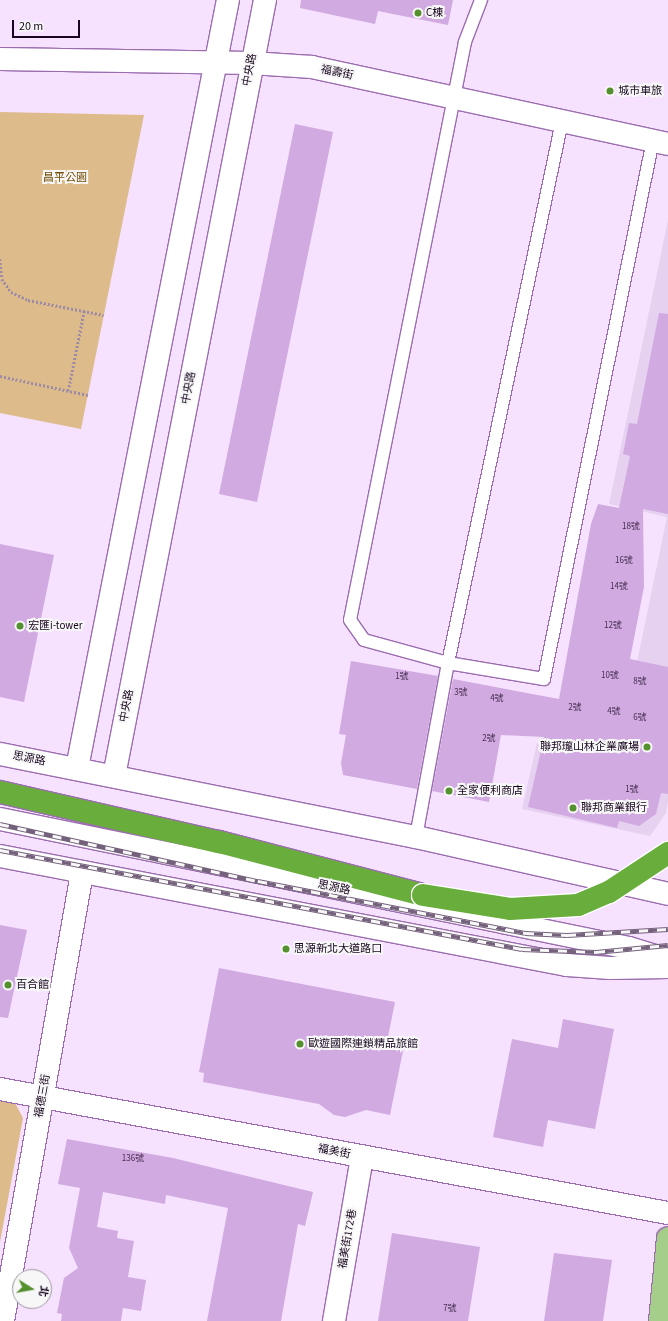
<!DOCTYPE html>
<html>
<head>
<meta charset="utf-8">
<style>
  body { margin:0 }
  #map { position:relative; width:668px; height:1321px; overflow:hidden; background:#f6e2ff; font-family:"Source Sans 3","Noto Sans TC",sans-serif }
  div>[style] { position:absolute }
  .built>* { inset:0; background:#e7d1f1 }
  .green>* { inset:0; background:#ddbb8b }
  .building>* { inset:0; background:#d0aae1 }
  .path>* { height:2.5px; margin-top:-1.25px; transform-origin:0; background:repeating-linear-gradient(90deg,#9d8aa5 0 2px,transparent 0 4px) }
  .roads { filter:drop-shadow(1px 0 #9b6daf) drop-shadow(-1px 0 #9b6daf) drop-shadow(0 1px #9b6daf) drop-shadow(0 -1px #9b6daf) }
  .lane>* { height:12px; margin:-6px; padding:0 6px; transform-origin:6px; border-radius:6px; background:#fff }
  .street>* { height:22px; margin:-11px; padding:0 11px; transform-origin:11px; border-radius:11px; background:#fff }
  .secondary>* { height:22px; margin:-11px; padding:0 11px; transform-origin:11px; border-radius:11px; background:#fff }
  .primary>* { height:22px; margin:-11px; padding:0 11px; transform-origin:11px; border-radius:11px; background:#a5ce8b }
  .highway>* { height:22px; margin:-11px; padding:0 11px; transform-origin:11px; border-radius:11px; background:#69ad3d }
  .rail>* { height:4.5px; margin-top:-2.25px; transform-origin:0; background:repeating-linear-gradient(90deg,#f7f7f7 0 9px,#74617b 0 18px); box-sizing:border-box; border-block:1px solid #74617b }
  .bridges { filter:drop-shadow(1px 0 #fff) drop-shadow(-1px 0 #fff) drop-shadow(0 1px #fff) drop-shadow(0 -1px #fff) }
  .highway-bridge>* { height:22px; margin:-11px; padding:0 11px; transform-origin:11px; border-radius:11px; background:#69ad3d }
  .dots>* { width:11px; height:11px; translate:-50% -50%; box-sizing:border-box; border:2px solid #f7f7f7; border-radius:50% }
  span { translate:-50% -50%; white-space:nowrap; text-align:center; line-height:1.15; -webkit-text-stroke:4px #f7f7f7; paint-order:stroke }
  .number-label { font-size:9px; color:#462f50 }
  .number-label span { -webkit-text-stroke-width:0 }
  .poi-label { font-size:11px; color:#18061f }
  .left { translate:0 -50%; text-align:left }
  .right { translate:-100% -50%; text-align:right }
  .street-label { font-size:11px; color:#18061f }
  .park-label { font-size:11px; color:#754e07 }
  .north { position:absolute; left:12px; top:1269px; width:40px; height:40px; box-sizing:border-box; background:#f7f7f7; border:1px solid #9e97a1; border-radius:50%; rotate:101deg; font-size:11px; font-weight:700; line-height:16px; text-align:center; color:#18061f }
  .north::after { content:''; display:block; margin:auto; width:14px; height:18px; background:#55902e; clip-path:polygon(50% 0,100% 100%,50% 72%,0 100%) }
  .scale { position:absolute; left:12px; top:20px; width:68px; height:18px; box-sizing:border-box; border:2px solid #18061f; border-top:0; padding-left:5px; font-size:12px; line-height:14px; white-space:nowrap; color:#18061f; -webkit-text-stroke:3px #f7f7f7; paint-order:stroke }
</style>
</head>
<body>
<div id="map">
  <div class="built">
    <i style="clip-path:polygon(668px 220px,668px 801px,666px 813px,650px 836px,522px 809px,537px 743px,619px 749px,667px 517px,609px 504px)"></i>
  </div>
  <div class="green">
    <i style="clip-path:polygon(0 112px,144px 115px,81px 429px,0 413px)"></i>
    <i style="clip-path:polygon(0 1100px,15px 1103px,23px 1118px,0 1242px)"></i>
  </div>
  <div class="building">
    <i style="clip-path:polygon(301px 0,453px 0,448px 25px,378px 11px,375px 24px,300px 8px)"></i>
    <i style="clip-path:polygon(295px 124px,333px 132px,257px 502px,219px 494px)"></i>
    <i style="clip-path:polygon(659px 313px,668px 314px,668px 514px,643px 509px,644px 587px,630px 659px,668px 667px,668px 794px,661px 793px,656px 814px,639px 826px,619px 821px,617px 828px,528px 807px,544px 737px,501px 735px,489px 802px,432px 791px,453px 679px,559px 699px,591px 524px,598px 504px,619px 508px,630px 456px,623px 454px,629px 423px,637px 424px)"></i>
    <i style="clip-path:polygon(0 544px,54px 555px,24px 702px,0 697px)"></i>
    <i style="clip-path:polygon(351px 661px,438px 676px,417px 789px,343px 775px,341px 763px,346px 735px,339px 734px)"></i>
    <i style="clip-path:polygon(0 925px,27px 930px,8px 1018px,0 1017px)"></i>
    <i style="clip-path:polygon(219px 968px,395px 1002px,387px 1042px,404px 1046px,390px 1115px,366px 1110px,345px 1117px,334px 1115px,319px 1104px,203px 1082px,204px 1073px,199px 1072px)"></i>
    <i style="clip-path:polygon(563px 1019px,614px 1029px,595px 1129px,548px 1120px,543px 1147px,493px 1137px,512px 1039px,558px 1048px)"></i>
    <i style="clip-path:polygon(67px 1139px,173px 1158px,313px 1192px,305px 1226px,298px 1224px,281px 1321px,207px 1321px,228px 1208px,166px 1195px,165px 1204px,103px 1192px,97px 1227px,118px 1231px,117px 1238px,134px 1241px,128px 1277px,146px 1280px,141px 1311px,123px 1308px,121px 1321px,61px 1321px,62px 1314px,57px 1313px,64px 1278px,78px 1268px,69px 1248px,80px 1188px,58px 1184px)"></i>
    <i style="clip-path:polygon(392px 1233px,480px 1247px,468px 1321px,378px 1321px)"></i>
    <i style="clip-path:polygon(554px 1253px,612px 1260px,603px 1321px,544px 1321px)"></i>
  </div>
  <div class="path">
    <i style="left:0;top:259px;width:20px;rotate:84deg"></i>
    <i style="left:2px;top:279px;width:16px;rotate:55deg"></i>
    <i style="left:11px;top:292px;width:19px;rotate:25deg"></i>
    <i style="left:28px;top:300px;width:77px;rotate:11.2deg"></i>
    <i style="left:0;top:376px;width:90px;rotate:12.2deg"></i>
    <i style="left:68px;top:391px;width:82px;rotate:-78.7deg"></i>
  </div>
  <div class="roads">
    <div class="lane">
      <i style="left:481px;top:0;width:45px;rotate:110.9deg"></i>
      <i style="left:465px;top:42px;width:589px;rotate:101.25deg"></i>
      <i style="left:350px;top:620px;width:24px;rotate:55deg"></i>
      <i style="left:364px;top:640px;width:87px;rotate:15.3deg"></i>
      <i style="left:448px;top:663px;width:97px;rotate:9.5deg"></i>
      <i style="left:544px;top:679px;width:550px;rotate:-78.57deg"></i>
      <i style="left:416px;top:837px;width:177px;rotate:-79.6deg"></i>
      <i style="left:448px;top:663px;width:554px;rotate:-78.12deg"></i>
    </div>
    <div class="street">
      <i style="left:0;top:59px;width:251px;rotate:0.9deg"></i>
      <i style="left:251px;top:63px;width:61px;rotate:3.8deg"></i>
      <i style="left:312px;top:67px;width:364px;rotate:12.2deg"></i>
      <i style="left:0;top:1089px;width:679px;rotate:10.52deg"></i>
      <i style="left:3px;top:1321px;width:456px;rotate:-80deg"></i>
      <i style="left:334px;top:1321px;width:166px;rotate:-80.3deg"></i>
    </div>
    <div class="secondary">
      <i style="left:0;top:754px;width:424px;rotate:11.3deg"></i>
      <i style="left:416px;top:837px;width:258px;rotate:12.7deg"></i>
      <i style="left:77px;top:768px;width:783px;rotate:-78.88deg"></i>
      <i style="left:114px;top:776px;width:791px;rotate:-78.99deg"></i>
      <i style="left:0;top:819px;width:642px;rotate:11.59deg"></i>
      <i style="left:629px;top:948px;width:41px;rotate:17.1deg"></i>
      <i style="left:0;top:856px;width:577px;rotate:10.88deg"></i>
      <i style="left:567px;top:965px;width:43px;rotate:4deg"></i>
      <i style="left:610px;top:968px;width:58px;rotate:-1deg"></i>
    </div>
    <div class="primary">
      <i style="left:660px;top:1321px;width:83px;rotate:-84.5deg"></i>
    </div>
    <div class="highway">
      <i style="left:0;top:792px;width:225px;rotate:12.9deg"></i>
      <i style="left:219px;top:842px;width:211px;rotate:14.6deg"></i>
    </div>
  </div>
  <div class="rail">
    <i style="left:0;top:824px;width:264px;rotate:12.5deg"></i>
    <i style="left:258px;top:881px;width:272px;rotate:11deg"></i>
    <i style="left:525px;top:933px;width:42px;rotate:2.7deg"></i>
    <i style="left:567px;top:935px;width:101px;rotate:-3.4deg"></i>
    <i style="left:0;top:850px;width:531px;rotate:10.74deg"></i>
    <i style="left:522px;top:949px;width:74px;rotate:2.3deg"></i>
    <i style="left:596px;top:952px;width:72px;rotate:-5.6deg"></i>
  </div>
  <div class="bridges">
    <div class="highway-bridge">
      <i style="left:423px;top:895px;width:88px;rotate:9.1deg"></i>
      <i style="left:510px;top:909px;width:68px;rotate:-3.4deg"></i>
      <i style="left:578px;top:905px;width:34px;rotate:-23deg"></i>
      <i style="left:609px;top:892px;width:71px;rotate:-33.5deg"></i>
    </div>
  </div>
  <div class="dots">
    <i style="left:418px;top:13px;background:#55902e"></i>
    <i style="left:610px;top:91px;background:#55902e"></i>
    <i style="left:20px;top:626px;background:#55902e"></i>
    <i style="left:647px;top:747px;background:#55902e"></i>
    <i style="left:449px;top:791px;background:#55902e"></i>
    <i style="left:573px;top:808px;background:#55902e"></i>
    <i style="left:286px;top:949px;background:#55902e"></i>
    <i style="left:8px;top:985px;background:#55902e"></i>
    <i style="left:300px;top:1044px;background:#55902e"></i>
  </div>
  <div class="number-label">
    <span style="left:631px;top:527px">18號</span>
    <span style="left:624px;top:561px">16號</span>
    <span style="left:619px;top:587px">14號</span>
    <span style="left:613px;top:626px">12號</span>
    <span style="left:610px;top:676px">10號</span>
    <span style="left:402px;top:677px">1號</span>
    <span style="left:640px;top:682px">8號</span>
    <span style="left:461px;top:693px">3號</span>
    <span style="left:497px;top:699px">4號</span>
    <span style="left:575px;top:708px">2號</span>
    <span style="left:614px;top:712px">4號</span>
    <span style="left:640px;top:718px">6號</span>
    <span style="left:489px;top:739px">2號</span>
    <span style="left:632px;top:790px">1號</span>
    <span style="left:133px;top:1159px">136號</span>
    <span style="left:450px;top:1309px">7號</span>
  </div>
  <div class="poi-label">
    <span class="left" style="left:426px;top:13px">C棟</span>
    <span class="left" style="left:618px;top:91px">城市車旅</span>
    <span class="left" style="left:28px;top:626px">宏匯i-tower</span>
    <span class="right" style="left:639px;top:747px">聯邦瓏山林企業廣場</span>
    <span class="left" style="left:457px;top:791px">全家便利商店</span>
    <span class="left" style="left:581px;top:808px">聯邦商業銀行</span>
    <span class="left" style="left:294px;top:949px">思源新北大道路口</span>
    <span class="left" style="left:16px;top:985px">百合館</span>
    <span class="left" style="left:308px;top:1044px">歐遊國際連鎖精品旅館</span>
  </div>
  <div class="street-label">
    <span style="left:250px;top:70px;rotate:-79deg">中央路</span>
    <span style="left:337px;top:73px;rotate:12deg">福壽街</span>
    <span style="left:189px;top:388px;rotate:-79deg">中央路</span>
    <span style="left:127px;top:706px;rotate:-79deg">中央路</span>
    <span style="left:29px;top:759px;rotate:11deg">思源路</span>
    <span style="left:334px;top:888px;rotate:12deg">思源路</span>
    <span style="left:43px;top:1096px;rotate:-80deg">福德三街</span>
    <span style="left:334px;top:1152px;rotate:11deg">福美街</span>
    <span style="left:348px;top:1239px;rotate:-80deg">福美街172巷</span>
  </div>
  <div class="park-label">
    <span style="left:65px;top:178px">昌平公園</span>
  </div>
  <div class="north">北</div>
  <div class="scale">20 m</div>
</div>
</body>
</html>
